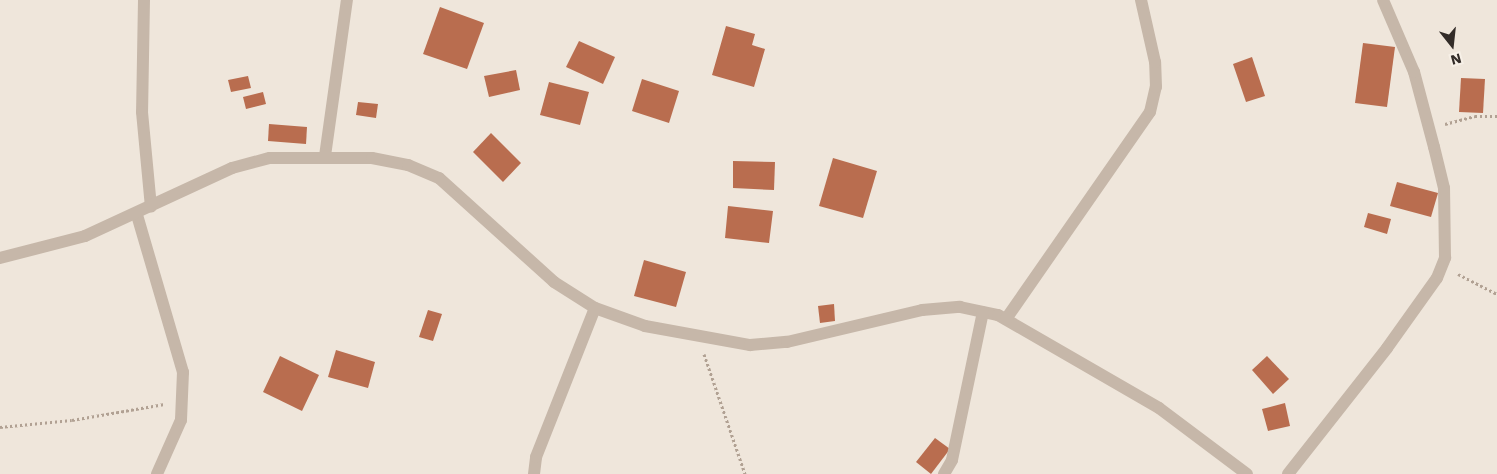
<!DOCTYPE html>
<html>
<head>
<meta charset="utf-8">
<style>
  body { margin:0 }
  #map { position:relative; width:1497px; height:474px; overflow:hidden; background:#efe6db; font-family:"Work Sans",sans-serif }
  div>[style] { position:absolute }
  .building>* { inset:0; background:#b96d4f }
  .path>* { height:3px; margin-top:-1.5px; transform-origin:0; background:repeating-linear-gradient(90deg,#b1a193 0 2.5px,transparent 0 5px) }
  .minor>* { height:12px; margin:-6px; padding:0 6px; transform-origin:6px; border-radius:6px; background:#c6b7a9 }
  span { translate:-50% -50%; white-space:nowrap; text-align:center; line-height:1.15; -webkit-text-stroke:4px #f7f0e7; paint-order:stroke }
  .north { position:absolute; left:1427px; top:20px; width:50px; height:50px; -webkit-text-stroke:4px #f7f0e7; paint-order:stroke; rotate:164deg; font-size:14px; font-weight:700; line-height:20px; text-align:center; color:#332c28 }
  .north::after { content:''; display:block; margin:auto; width:18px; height:22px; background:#332c28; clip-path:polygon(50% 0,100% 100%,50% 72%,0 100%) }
</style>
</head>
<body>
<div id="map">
  <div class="building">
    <i style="clip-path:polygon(440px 7px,484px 23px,467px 69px,423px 54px)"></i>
    <i style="clip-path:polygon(726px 26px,755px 34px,752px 45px,765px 49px,754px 87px,712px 75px)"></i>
    <i style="clip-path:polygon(579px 41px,615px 57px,603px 84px,566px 67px)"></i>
    <i style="clip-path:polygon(1363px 43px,1395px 47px,1387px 107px,1355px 103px)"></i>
    <i style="clip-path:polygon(1252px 57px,1265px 96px,1246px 102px,1233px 64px)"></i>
    <i style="clip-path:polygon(516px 70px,520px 90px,489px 97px,484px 76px)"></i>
    <i style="clip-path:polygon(248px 76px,251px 88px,231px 92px,228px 80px)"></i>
    <i style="clip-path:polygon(1461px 78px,1485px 79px,1483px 113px,1459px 112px)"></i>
    <i style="clip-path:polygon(642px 79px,679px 91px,669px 123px,632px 111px)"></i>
    <i style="clip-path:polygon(549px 82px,589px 92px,580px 125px,540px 115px)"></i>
    <i style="clip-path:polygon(263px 92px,266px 104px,246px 109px,243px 97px)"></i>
    <i style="clip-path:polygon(358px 102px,378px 104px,376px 118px,356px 115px)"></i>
    <i style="clip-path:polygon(269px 124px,307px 127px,306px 144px,268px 141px)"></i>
    <i style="clip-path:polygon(491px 133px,521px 163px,503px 182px,473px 152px)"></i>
    <i style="clip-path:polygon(833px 158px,877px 171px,863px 218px,819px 206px)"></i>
    <i style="clip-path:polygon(733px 161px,775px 162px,774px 190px,733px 188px)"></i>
    <i style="clip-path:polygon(1397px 182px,1438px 193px,1431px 217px,1390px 206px)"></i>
    <i style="clip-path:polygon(728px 206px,773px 211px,769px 243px,725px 238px)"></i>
    <i style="clip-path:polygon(1368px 213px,1391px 219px,1387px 234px,1364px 227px)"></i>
    <i style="clip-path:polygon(644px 260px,686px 272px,676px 307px,634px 296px)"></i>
    <i style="clip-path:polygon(834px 304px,835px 321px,820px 323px,818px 306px)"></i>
    <i style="clip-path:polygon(428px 310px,442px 314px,433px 341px,419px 337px)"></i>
    <i style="clip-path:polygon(336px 350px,375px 362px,368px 388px,328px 377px)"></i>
    <i style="clip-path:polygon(280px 356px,319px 375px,302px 411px,263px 392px)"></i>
    <i style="clip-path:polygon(1267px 356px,1289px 379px,1273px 394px,1252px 370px)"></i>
    <i style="clip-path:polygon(1285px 403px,1290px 426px,1268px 431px,1262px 409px)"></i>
    <i style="clip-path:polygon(935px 438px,950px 449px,931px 474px,916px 462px)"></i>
  </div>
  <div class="path">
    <i style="left:1445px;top:124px;width:31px;rotate:-15deg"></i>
    <i style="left:1475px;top:116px;width:22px"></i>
    <i style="left:1458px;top:274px;width:44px;rotate:27.1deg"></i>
    <i style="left:704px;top:354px;width:127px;rotate:71.1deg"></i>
    <i style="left:0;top:427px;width:72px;rotate:-5.6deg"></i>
    <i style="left:72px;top:420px;width:94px;rotate:-9.8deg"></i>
  </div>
  <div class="minor">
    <i style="left:144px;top:0;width:112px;rotate:91deg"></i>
    <i style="left:142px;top:112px;width:95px;rotate:84.6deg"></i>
    <i style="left:325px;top:156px;width:158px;rotate:-82deg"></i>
    <i style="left:137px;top:215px;width:164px;rotate:73.7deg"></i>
    <i style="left:183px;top:372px;width:48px;rotate:92.4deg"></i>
    <i style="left:181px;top:420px;width:59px;rotate:114deg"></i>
    <i style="left:0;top:258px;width:88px;rotate:-14.5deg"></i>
    <i style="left:85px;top:236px;width:162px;rotate:-24.8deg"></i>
    <i style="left:232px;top:168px;width:39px;rotate:-15deg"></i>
    <i style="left:270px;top:158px;width:102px"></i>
    <i style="left:372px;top:158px;width:37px;rotate:11deg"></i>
    <i style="left:408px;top:165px;width:34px;rotate:23deg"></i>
    <i style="left:439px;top:178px;width:155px;rotate:42.1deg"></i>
    <i style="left:554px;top:282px;width:49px;rotate:32.4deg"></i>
    <i style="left:595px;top:308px;width:53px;rotate:19.8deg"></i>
    <i style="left:645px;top:326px;width:107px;rotate:10.3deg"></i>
    <i style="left:750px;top:345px;width:37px;rotate:-5deg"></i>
    <i style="left:787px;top:342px;width:139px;rotate:-13.3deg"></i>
    <i style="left:922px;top:310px;width:38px;rotate:-5deg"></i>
    <i style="left:960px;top:307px;width:39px;rotate:12deg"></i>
    <i style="left:998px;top:315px;width:186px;rotate:30deg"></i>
    <i style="left:1159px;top:408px;width:110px;rotate:36.9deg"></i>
    <i style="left:1006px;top:319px;width:252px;rotate:-55.2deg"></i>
    <i style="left:1150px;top:112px;width:26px;rotate:-77deg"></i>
    <i style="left:1156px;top:87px;width:25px;rotate:-92deg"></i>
    <i style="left:1155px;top:62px;width:64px;rotate:-102.7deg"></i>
    <i style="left:534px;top:474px;width:17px;rotate:-83deg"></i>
    <i style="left:536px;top:457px;width:160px;rotate:-68.4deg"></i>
    <i style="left:944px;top:474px;width:16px;rotate:-60deg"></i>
    <i style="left:952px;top:460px;width:151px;rotate:-78.2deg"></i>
    <i style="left:1288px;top:474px;width:160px;rotate:-51.8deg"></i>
    <i style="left:1387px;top:348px;width:86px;rotate:-54.5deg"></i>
    <i style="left:1437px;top:278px;width:22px;rotate:-68deg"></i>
    <i style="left:1445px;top:258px;width:70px;rotate:-90.8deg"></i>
    <i style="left:1444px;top:188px;width:42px;rotate:-103.7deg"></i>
    <i style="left:1434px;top:147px;width:78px;rotate:-104.9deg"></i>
    <i style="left:1414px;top:72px;width:78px;rotate:-113.3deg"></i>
  </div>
  <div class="north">N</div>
</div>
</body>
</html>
